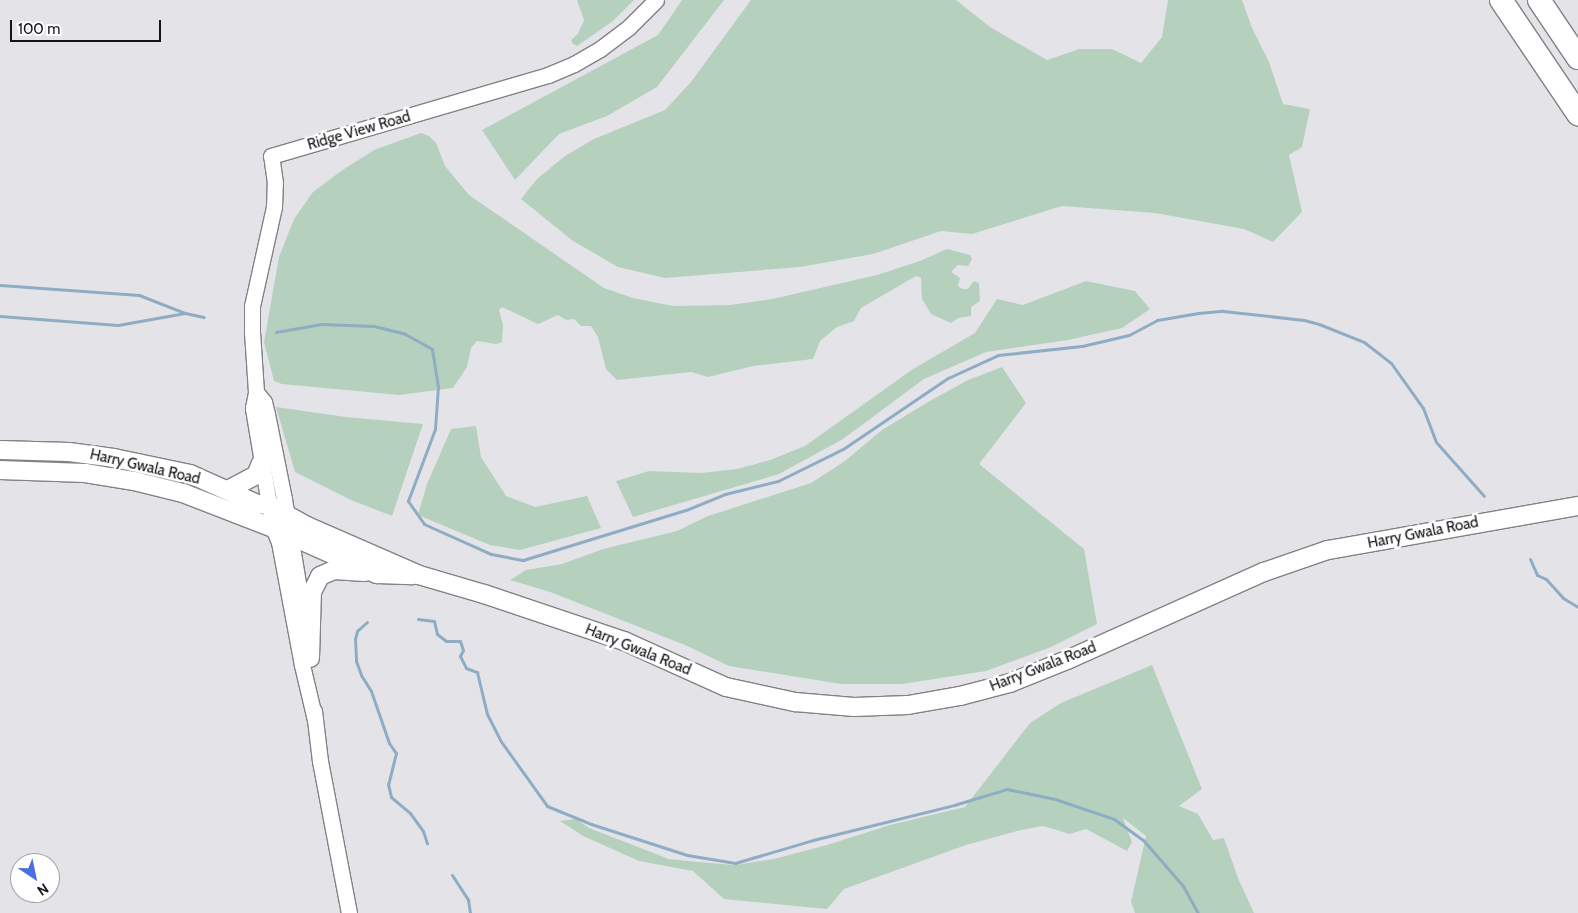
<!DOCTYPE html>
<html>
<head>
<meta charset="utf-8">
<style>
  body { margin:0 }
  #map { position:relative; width:1578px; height:913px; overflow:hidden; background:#e4e4e8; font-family:Cabin,sans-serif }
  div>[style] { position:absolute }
  .green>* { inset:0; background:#b5d1bd }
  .stream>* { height:3px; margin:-1.5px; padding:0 1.5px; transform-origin:1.5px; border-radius:1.5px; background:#8eacc4 }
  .roads { filter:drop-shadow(1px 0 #828286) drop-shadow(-1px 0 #828286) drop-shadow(0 1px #828286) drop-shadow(0 -1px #828286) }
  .tertiary>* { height:15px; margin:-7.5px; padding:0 7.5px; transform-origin:7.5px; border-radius:7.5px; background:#fff }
  .secondary>* { height:18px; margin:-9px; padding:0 9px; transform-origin:9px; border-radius:9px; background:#fff }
  .motorway>* { height:22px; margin:-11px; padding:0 11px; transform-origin:11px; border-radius:11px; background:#fff }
  span { translate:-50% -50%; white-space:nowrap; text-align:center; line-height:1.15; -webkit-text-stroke:5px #fff; paint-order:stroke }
  .street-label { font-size:15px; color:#131415 }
  .north { position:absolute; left:10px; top:853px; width:50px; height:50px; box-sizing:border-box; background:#fff; border:1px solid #a1a1a1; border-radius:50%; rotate:146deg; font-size:14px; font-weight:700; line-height:20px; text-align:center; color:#131415 }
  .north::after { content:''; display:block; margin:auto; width:18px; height:22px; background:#4b6ee2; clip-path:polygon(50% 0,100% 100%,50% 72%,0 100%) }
  .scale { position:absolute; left:10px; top:20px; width:151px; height:22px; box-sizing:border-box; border:2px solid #131415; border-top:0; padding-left:6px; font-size:15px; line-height:18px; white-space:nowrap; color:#131415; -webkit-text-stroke:4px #fff; paint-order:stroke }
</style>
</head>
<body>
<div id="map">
  <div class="green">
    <i style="clip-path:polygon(577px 0,634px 0,613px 21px,577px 46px,573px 44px,571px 40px,578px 34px,584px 20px)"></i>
    <i style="clip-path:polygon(682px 0,724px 0,657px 87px,607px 116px,559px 134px,515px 180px,482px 130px,658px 35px)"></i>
    <i style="clip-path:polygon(751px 0,956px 0,990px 27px,1047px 60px,1079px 49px,1112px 49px,1141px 63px,1162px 37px,1168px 0,1242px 0,1252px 28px,1269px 62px,1283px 104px,1310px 109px,1302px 147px,1289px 155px,1302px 212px,1273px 242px,1244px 229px,1155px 213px,1062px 206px,972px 234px,941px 231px,873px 254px,800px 267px,665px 278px,618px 267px,573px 241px,521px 199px,537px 179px,565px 156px,594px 139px,665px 110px,691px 82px)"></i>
    <i style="clip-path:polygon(421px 133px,429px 136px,436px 143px,445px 166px,469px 195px,604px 288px,633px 298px,673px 306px,730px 305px,772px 299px,877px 275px,920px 261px,947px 249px,970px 255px,972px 259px,968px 266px,958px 265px,951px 272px,960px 278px,958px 286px,962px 289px,968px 289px,974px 281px,979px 283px,980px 301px,971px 307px,971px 316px,958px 318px,951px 323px,931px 314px,922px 299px,921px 278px,916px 276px,861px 308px,854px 321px,837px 327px,820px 341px,813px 359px,753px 366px,708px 377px,691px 372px,617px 380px,606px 369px,598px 337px,591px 326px,581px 326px,574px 319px,566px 320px,558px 315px,538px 324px,502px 307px,499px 310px,503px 325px,502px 342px,496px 344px,477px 341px,471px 348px,467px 367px,453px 388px,399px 395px,282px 384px,274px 381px,264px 342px,279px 257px,294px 219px,313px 192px,341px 171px,374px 150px)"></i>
    <i style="clip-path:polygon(1086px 281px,1135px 291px,1150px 309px,1122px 328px,1068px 340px,986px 352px,924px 379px,843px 439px,779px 474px,633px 517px,616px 481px,649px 471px,701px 473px,737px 469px,770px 460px,805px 446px,913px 369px,975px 333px,997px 299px,1023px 305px)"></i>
    <i style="clip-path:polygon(1002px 367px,1026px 403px,979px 464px,1084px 549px,1097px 624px,1051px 647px,986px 671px,902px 684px,841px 684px,729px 666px,685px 645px,550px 592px,510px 580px,526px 570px,562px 564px,603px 549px,677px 531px,708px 516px,811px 483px,845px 461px,882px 430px,928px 402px,968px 380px)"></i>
    <i style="clip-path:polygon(276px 407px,346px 417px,423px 424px,392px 516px,351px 500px,295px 472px)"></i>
    <i style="clip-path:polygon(476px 426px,481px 457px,506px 496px,535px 507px,587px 496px,601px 528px,520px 550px,490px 545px,418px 515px,427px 484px,451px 429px)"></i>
    <i style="clip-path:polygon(1152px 665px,1202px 789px,1179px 806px,1198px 814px,1213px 840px,1224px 838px,1238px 878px,1254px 913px,1135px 913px,1131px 902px,1146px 836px,1123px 818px,1132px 842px,1127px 851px,1086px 829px,1070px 834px,1043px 826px,1021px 830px,966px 845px,844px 889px,827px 909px,724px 899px,693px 871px,639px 861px,583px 836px,560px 821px,576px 819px,589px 828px,669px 859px,698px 862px,735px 865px,774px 859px,827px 845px,890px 825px,965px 807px,1030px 723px,1061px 703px)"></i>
  </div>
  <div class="stream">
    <i style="left:0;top:285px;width:139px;rotate:4.1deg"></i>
    <i style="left:139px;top:295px;width:49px;rotate:21.4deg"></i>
    <i style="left:0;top:316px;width:118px;rotate:4.4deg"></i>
    <i style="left:118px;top:325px;width:68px;rotate:-10.2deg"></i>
    <i style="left:185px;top:313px;width:19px;rotate:12deg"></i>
    <i style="left:276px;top:332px;width:46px;rotate:-10.1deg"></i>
    <i style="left:321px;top:324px;width:53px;rotate:2.2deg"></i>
    <i style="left:374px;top:326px;width:32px;rotate:14deg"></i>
    <i style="left:405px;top:334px;width:31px;rotate:29deg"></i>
    <i style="left:432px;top:349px;width:37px;rotate:81deg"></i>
    <i style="left:438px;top:386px;width:43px;rotate:94deg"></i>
    <i style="left:435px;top:429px;width:77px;rotate:110.6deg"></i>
    <i style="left:408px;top:501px;width:28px;rotate:55deg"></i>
    <i style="left:424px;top:524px;width:73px;rotate:24.1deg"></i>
    <i style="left:491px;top:554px;width:33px;rotate:11deg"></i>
    <i style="left:523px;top:560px;width:170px;rotate:-17.1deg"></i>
    <i style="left:686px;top:510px;width:42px;rotate:-22.3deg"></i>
    <i style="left:725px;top:494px;width:55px;rotate:-13.8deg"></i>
    <i style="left:778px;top:481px;width:72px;rotate:-26.2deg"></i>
    <i style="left:843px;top:449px;width:127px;rotate:-34.1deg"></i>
    <i style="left:948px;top:378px;width:55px;rotate:-24.7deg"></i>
    <i style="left:998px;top:355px;width:84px;rotate:-6.1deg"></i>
    <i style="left:1082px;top:346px;width:48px;rotate:-13.2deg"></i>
    <i style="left:1129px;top:335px;width:32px;rotate:-28deg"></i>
    <i style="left:1157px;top:320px;width:42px;rotate:-9.7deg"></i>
    <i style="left:1198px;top:313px;width:25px;rotate:-5deg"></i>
    <i style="left:1223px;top:311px;width:81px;rotate:6.3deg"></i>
    <i style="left:1304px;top:320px;width:16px;rotate:15deg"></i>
    <i style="left:1319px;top:324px;width:48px;rotate:21.8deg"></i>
    <i style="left:1364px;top:342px;width:34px;rotate:38deg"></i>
    <i style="left:1391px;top:363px;width:55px;rotate:54.6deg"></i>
    <i style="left:1423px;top:408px;width:36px;rotate:69deg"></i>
    <i style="left:1436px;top:442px;width:72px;rotate:48.4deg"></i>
    <i style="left:1530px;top:559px;width:17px;rotate:66deg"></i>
    <i style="left:1537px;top:575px;width:10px;rotate:24deg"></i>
    <i style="left:1546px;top:579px;width:25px;rotate:48deg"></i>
    <i style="left:1563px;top:598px;width:17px;rotate:31deg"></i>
    <i style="left:418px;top:619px;width:16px;rotate:7deg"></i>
    <i style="left:434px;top:621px;width:13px;rotate:77deg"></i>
    <i style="left:437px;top:634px;width:11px;rotate:38deg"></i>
    <i style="left:446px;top:641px;width:14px"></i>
    <i style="left:460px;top:641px;width:9px;rotate:72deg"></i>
    <i style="left:463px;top:650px;width:7px;rotate:117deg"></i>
    <i style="left:460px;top:656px;width:13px;rotate:63deg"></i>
    <i style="left:466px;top:668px;width:12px;rotate:20deg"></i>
    <i style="left:477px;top:672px;width:43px;rotate:76.6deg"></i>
    <i style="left:487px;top:714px;width:29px;rotate:63deg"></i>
    <i style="left:500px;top:740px;width:81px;rotate:54.5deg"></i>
    <i style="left:547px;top:806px;width:48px;rotate:22.2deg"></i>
    <i style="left:591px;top:824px;width:101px;rotate:17.9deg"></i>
    <i style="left:687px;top:855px;width:49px;rotate:9.5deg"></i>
    <i style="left:735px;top:863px;width:81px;rotate:-16.4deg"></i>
    <i style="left:813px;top:840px;width:145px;rotate:-13.9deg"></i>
    <i style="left:954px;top:805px;width:55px;rotate:-16.8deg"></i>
    <i style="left:1007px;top:789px;width:49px;rotate:11.8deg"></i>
    <i style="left:1055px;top:799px;width:62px;rotate:18.7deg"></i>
    <i style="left:1114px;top:819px;width:37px;rotate:36deg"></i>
    <i style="left:1144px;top:841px;width:60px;rotate:49.1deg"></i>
    <i style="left:1183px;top:886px;width:31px;rotate:61deg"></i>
    <i style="left:367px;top:622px;width:13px;rotate:138deg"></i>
    <i style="left:357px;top:631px;width:8px;rotate:104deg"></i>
    <i style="left:355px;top:639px;width:22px;rotate:87deg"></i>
    <i style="left:356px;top:661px;width:15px;rotate:70deg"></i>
    <i style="left:361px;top:675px;width:19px;rotate:58deg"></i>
    <i style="left:371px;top:691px;width:55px;rotate:70.9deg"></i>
    <i style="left:389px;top:743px;width:12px;rotate:55deg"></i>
    <i style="left:396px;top:753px;width:32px;rotate:104deg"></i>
    <i style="left:388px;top:784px;width:13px;rotate:77deg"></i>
    <i style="left:391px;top:797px;width:25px;rotate:40deg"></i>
    <i style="left:410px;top:813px;width:22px;rotate:54deg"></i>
    <i style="left:423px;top:831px;width:13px;rotate:72deg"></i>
    <i style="left:452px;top:875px;width:30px;rotate:57deg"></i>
    <i style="left:468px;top:900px;width:13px;rotate:81deg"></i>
  </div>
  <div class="roads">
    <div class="tertiary">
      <i style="left:256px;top:392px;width:13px;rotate:51deg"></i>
      <i style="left:264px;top:402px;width:12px;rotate:76deg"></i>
      <i style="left:267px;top:414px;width:87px;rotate:78.7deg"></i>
      <i style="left:284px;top:499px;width:134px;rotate:80.5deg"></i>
      <i style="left:314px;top:711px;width:50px;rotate:83.2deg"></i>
      <i style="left:320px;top:761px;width:155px;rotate:79.2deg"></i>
      <i style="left:315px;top:720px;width:57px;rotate:-103.3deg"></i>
      <i style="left:302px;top:665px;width:125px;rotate:-100.6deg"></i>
      <i style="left:279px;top:542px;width:15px;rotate:-113deg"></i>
      <i style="left:273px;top:528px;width:122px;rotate:-99.5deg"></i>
      <i style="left:253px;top:408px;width:16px;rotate:-79deg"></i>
      <i style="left:256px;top:392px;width:60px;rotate:-93.8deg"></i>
      <i style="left:252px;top:332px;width:26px;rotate:-90deg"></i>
      <i style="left:252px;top:306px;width:101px;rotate:-77.5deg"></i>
      <i style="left:274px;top:207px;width:24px;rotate:-88deg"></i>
      <i style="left:275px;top:183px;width:27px;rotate:-98deg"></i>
      <i style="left:271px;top:156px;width:289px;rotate:-16.3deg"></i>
      <i style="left:548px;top:75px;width:28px;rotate:-23deg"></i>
      <i style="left:574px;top:64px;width:30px;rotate:-30deg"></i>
      <i style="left:600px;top:49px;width:36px;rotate:-37deg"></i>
      <i style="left:629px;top:27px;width:38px;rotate:-45deg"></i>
    </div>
    <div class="secondary">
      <i style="left:0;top:450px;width:69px;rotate:1.7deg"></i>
      <i style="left:69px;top:452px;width:45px;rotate:7.6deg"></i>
      <i style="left:114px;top:458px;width:78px;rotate:11.9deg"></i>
      <i style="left:190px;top:474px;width:73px;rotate:24.1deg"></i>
      <i style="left:257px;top:504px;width:12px;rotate:5deg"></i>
      <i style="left:269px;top:505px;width:43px;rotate:28.9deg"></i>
      <i style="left:307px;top:526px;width:122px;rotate:23.6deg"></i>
      <i style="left:419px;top:575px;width:68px;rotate:16.3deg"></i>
      <i style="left:484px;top:594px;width:148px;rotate:18.6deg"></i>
      <i style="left:624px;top:641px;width:112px;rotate:24.3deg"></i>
      <i style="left:726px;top:687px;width:71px;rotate:12.3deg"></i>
      <i style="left:795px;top:702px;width:59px;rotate:4.8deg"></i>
      <i style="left:854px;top:707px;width:54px;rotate:-2.1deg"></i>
      <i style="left:908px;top:705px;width:53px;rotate:-9.8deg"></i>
      <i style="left:960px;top:696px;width:52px;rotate:-14.6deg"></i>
      <i style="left:1010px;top:683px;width:61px;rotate:-22deg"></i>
      <i style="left:1067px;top:660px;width:216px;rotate:-24.1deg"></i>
      <i style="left:1264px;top:572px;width:68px;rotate:-19deg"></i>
      <i style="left:1328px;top:550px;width:254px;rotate:-10deg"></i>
      <i style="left:0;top:470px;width:85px;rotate:2deg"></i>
      <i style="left:85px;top:473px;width:50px;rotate:9.3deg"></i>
      <i style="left:134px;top:481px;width:50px;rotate:13.8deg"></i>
      <i style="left:183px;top:493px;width:97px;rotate:21.3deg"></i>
      <i style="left:273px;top:528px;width:114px;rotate:23.9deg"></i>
      <i style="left:377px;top:574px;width:36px;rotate:2deg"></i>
      <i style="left:228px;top:490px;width:32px;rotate:-28deg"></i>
      <i style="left:256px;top:475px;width:13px;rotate:-67deg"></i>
      <i style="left:310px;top:658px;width:66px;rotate:-88.3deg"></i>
      <i style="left:312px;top:592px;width:18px;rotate:-63deg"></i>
      <i style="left:320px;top:576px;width:15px;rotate:-23deg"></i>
      <i style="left:334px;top:570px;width:30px;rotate:4deg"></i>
    </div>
    <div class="motorway">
      <i style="left:1501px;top:0;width:138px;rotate:56deg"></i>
      <i style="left:1539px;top:0;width:70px;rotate:56.1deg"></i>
    </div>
  </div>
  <div class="street-label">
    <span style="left:359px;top:131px;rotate:-16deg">Ridge View Road</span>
    <span style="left:145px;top:467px;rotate:13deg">Harry Gwala Road</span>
    <span style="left:1423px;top:533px;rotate:-11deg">Harry Gwala Road</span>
    <span style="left:638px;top:650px;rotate:22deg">Harry Gwala Road</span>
    <span style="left:1043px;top:667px;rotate:-21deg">Harry Gwala Road</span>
  </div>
  <div class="north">N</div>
  <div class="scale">100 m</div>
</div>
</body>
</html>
